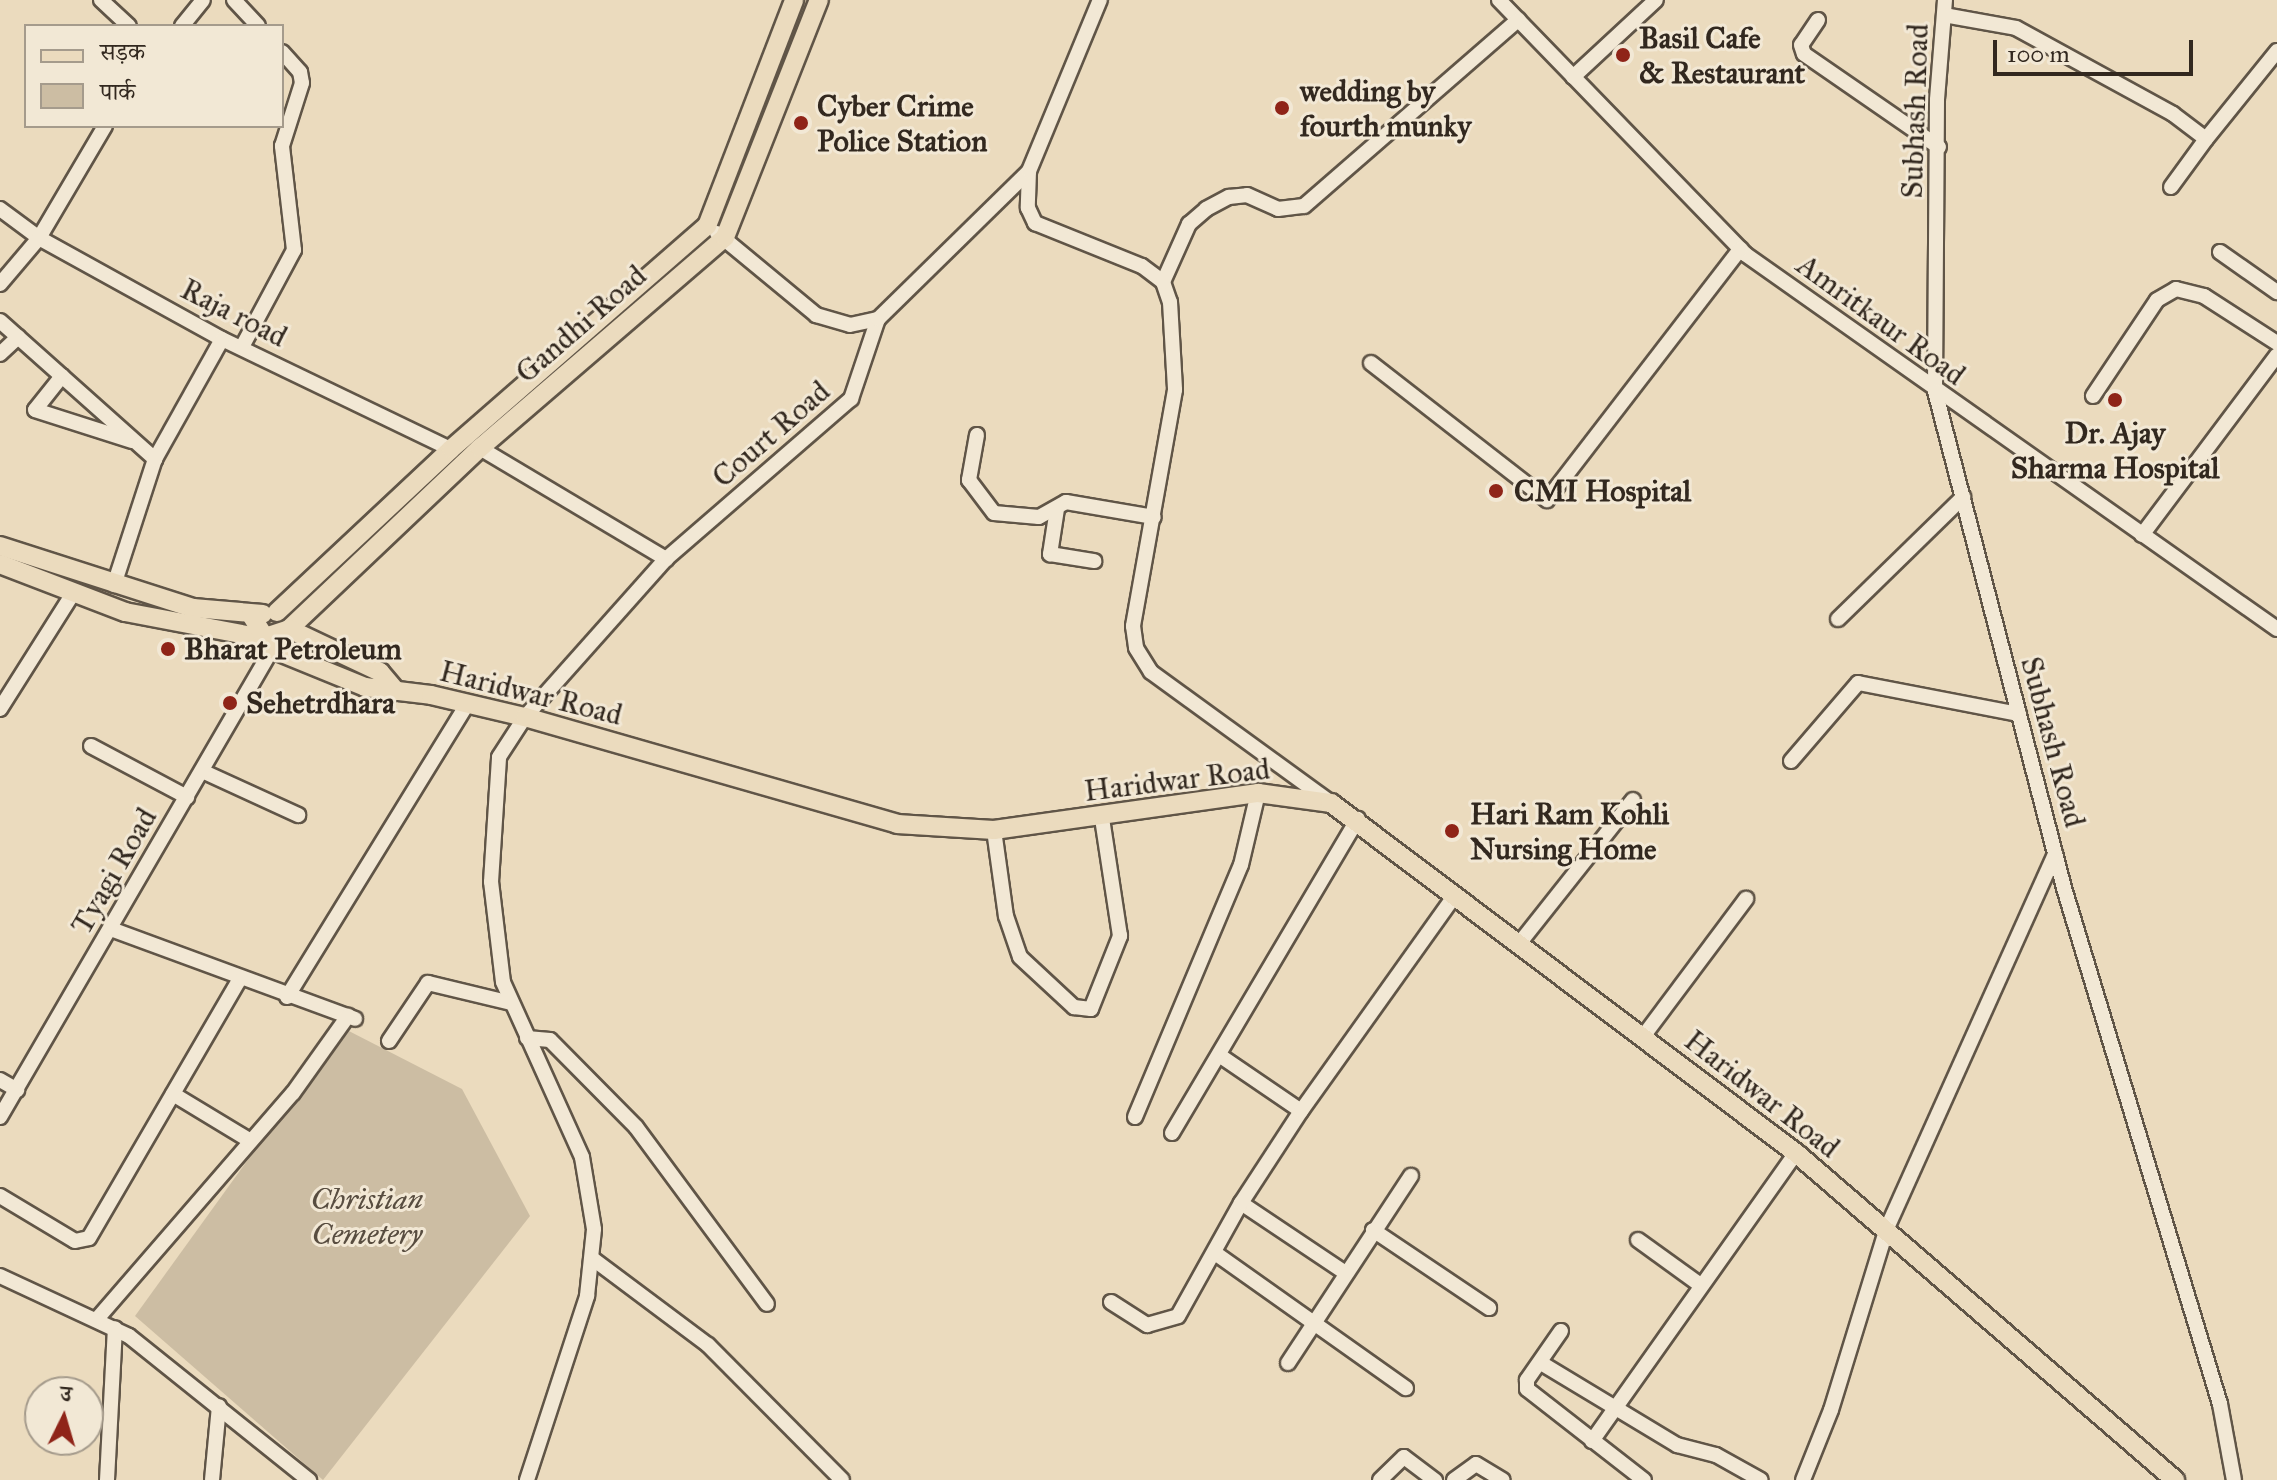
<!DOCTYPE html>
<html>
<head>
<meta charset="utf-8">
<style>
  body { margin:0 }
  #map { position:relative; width:2277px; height:1480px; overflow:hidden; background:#ebdbbe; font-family:"IM FELL Great Primer","Noto Serif Devanagari",serif }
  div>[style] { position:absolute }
  .green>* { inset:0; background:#ccbda3 }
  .roads { filter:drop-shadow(2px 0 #605547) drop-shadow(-2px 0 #605547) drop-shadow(0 2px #605547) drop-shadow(0 -2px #605547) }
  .minor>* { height:14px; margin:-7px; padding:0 7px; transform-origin:7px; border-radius:7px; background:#f2e8d5 }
  .major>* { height:18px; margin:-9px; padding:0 9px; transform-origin:9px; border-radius:9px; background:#ebdbbe }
  .dots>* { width:22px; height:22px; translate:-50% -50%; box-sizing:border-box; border:4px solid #f2e8d5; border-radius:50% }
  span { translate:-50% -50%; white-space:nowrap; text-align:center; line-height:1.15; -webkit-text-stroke:6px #f2e8d5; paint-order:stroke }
  .poi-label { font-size:30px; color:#32281f; font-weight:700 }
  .left { translate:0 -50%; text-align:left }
  .street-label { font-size:30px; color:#32281f }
  .park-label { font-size:30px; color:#584d40; font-style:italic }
  .legend { position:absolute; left:24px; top:24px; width:260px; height:104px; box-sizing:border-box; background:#f2e8d5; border:2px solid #a59b8c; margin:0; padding:10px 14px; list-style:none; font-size:24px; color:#32281f }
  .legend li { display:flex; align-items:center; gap:16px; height:40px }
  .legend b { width:40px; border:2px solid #a59b8c }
  .north { position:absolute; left:24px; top:1376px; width:80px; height:80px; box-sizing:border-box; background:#f2e8d5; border:2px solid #a59b8c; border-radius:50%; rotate:5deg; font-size:22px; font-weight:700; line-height:32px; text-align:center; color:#32281f }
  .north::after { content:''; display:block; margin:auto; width:28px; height:36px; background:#8f2418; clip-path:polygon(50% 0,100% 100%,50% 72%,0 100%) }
  .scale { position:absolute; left:1993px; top:40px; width:200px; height:36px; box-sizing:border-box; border:4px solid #32281f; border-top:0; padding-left:10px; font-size:24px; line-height:28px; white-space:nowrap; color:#32281f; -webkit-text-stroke:6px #f2e8d5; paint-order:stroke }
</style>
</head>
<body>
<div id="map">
  <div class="green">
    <i style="clip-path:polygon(343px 1028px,462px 1089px,530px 1216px,323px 1480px,135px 1316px)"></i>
  </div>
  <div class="roads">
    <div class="minor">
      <i style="left:101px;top:0;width:38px;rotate:43deg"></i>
      <i style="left:234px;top:0;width:35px;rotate:47deg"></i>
      <i style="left:1499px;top:0;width:354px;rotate:45.9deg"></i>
      <i style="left:1745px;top:254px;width:651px;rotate:35.18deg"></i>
      <i style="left:1945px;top:0;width:100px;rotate:94.6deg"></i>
      <i style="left:1937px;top:100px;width:291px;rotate:90.4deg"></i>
      <i style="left:1935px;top:391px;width:513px;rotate:75.45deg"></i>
      <i style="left:2064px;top:888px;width:539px;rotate:73.18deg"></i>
      <i style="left:2220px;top:1404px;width:77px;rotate:79.6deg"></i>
      <i style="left:1944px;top:15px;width:73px;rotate:10.2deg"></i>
      <i style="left:2016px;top:28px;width:179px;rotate:28.7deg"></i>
      <i style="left:2173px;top:114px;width:41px;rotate:37.1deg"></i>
      <i style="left:2206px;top:139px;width:113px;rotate:-51.1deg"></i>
      <i style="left:1818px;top:20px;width:30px;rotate:124deg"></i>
      <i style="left:1801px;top:45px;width:9px;rotate:72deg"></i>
      <i style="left:1804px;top:54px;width:164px;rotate:34.6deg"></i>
      <i style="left:182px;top:26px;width:33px;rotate:-51deg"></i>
      <i style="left:1573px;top:77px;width:113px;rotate:-42.9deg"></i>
      <i style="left:1029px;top:171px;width:37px;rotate:92deg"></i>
      <i style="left:1028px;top:208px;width:17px;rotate:65deg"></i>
      <i style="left:1035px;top:223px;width:115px;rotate:21.9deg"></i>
      <i style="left:1142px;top:266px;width:26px;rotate:37deg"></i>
      <i style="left:1163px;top:282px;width:21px;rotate:71deg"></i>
      <i style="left:1170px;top:302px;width:88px;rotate:86.7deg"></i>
      <i style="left:1175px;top:390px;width:240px;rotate:100.1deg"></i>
      <i style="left:1133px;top:626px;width:22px;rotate:82deg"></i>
      <i style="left:1136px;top:648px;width:28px;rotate:58deg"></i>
      <i style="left:1151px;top:672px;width:223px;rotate:36deg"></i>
      <i style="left:2171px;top:187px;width:59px;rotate:-53.9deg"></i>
      <i style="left:0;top:209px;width:49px;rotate:36.6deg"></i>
      <i style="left:39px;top:238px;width:209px;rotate:28.9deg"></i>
      <i style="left:222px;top:339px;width:254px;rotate:25.7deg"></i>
      <i style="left:717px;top:233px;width:129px;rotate:39.6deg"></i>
      <i style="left:816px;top:315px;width:35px;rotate:16deg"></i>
      <i style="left:850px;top:325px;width:29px;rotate:-12deg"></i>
      <i style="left:2220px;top:252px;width:70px;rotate:35.1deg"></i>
      <i style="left:1163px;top:282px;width:64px;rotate:-65.9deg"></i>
      <i style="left:1189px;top:224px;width:23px;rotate:-41deg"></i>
      <i style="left:1206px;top:209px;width:26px;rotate:-28deg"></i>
      <i style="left:1229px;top:197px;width:18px;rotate:-6deg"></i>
      <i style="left:1247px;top:195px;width:34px;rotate:24deg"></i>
      <i style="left:1278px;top:209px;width:26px;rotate:-7deg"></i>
      <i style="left:1304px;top:206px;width:284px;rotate:-41deg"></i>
      <i style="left:0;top:284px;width:60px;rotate:-49.7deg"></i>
      <i style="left:39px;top:238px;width:130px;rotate:-59.5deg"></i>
      <i style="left:0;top:321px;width:208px;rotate:41.7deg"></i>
      <i style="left:242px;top:347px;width:110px;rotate:-61.8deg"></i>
      <i style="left:294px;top:250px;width:105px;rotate:-96.6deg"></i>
      <i style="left:282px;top:146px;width:66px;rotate:-72.4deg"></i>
      <i style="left:302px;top:83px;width:11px;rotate:-100deg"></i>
      <i style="left:300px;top:72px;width:27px;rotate:-132deg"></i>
      <i style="left:0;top:354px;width:25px;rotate:-43deg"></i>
      <i style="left:1371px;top:363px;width:223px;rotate:37.9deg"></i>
      <i style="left:1547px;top:500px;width:317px;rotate:-52.4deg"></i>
      <i style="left:62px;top:376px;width:43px;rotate:128.5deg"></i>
      <i style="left:35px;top:410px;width:102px;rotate:17.7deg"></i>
      <i style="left:2093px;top:396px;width:115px;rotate:-56.3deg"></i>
      <i style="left:2157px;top:300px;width:22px;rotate:-30deg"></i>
      <i style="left:2176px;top:289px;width:29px;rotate:14deg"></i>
      <i style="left:2204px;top:296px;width:87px;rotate:32.8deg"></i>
      <i style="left:977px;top:435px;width:46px;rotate:100.1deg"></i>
      <i style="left:969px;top:480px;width:41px;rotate:52.9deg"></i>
      <i style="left:994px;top:513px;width:45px;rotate:5.1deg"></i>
      <i style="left:1039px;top:517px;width:31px;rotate:-29deg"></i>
      <i style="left:1066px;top:502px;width:89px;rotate:9.7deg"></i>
      <i style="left:480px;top:448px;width:217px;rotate:30.8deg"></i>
      <i style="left:1057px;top:509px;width:46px;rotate:98.8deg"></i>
      <i style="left:1050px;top:554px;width:45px;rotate:9deg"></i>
      <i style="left:2142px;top:535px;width:225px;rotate:-53.1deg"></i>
      <i style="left:114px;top:585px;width:133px;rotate:-72deg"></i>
      <i style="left:155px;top:459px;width:137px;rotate:-60.8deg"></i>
      <i style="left:1838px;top:619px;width:175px;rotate:-44.3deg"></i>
      <i style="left:0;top:709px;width:138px;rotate:-57.7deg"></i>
      <i style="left:91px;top:746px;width:109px;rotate:28deg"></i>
      <i style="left:1791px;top:761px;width:103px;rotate:-49.3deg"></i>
      <i style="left:1858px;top:683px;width:164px;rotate:10.9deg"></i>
      <i style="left:202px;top:771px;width:106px;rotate:24.6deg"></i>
      <i style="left:994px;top:830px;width:87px;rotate:82.1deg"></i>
      <i style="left:1006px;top:916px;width:43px;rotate:71.1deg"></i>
      <i style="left:1020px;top:957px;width:74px;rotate:42.8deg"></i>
      <i style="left:1074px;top:1007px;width:17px;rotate:7deg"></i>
      <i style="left:1091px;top:1009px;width:79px;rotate:-68.3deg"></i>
      <i style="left:1120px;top:936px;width:119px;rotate:-98.7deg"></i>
      <i style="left:111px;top:929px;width:260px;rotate:20.2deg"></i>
      <i style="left:1518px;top:945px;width:185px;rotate:-51.6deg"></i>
      <i style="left:287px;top:997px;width:344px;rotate:-58.4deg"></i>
      <i style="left:527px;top:1038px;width:23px;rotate:5deg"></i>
      <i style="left:550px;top:1040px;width:122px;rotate:45.3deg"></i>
      <i style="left:636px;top:1127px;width:220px;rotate:53.5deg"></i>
      <i style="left:1642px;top:1038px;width:174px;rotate:-53.2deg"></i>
      <i style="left:389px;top:1041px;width:70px;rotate:-56.1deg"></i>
      <i style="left:428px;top:983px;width:85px;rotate:13.5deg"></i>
      <i style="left:1219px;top:1055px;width:99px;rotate:34.3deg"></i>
      <i style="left:0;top:1080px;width:20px;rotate:30deg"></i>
      <i style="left:173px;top:1094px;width:89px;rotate:31.2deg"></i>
      <i style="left:0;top:1117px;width:541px;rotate:-59.83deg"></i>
      <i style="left:1135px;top:1117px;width:273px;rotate:-67.2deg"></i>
      <i style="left:1241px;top:865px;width:74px;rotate:-76.7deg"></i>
      <i style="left:1172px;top:1133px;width:365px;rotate:-59.4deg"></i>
      <i style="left:0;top:1196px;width:87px;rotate:31deg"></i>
      <i style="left:75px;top:1241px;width:14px;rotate:-12deg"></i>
      <i style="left:89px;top:1238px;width:298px;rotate:-59.8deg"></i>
      <i style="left:1241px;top:1203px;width:124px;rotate:33.8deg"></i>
      <i style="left:1373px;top:1230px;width:140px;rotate:33.9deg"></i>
      <i style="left:1638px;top:1240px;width:75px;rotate:35.8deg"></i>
      <i style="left:1215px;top:1253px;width:234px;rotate:35.3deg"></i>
      <i style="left:593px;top:1259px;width:144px;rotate:36.8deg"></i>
      <i style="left:708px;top:1345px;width:190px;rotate:45.2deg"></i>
      <i style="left:0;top:1276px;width:142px;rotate:24.9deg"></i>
      <i style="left:129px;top:1336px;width:231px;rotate:38.7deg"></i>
      <i style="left:1111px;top:1302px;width:43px;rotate:32.6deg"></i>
      <i style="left:1147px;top:1325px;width:32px;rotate:-16deg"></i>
      <i style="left:1178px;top:1316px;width:129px;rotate:-60.9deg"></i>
      <i style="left:1241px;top:1203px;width:110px;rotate:-56.9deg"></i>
      <i style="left:1301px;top:1111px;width:265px;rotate:-54.5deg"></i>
      <i style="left:97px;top:1319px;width:299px;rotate:-49.1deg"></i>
      <i style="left:293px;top:1093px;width:95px;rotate:-54.5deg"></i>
      <i style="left:1561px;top:1331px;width:60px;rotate:124.8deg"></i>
      <i style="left:1527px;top:1380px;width:9px;rotate:90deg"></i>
      <i style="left:1527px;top:1389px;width:148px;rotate:37.9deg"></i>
      <i style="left:1288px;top:1363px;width:224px;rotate:-56.7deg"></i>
      <i style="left:1541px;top:1363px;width:159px;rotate:31.1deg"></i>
      <i style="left:1677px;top:1445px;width:40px;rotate:14.4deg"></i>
      <i style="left:1716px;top:1455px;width:51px;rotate:29.1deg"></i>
      <i style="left:1592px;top:1441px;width:353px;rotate:-54.7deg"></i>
      <i style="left:107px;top:1480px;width:152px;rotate:-87deg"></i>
      <i style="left:212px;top:1480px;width:74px;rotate:-84.6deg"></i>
      <i style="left:527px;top:1480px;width:194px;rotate:-71.9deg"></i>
      <i style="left:587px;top:1296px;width:67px;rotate:-84deg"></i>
      <i style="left:594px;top:1229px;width:73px;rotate:-99.5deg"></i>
      <i style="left:582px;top:1157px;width:192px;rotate:-114.3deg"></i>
      <i style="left:503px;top:982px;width:101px;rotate:-96.8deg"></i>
      <i style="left:491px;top:882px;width:125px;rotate:-86.3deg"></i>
      <i style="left:499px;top:757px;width:48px;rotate:-57deg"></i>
      <i style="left:525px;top:717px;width:212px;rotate:-48.3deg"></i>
      <i style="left:666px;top:559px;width:245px;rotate:-40.9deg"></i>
      <i style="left:851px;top:399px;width:84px;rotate:-71.4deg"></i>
      <i style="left:878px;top:319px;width:211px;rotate:-44.4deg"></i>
      <i style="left:1029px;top:171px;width:185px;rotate:-67.5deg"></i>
      <i style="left:1380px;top:1480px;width:33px;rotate:-44deg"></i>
      <i style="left:1404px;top:1457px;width:39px;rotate:37deg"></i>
      <i style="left:1454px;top:1480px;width:27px;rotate:-36deg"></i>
      <i style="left:1476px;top:1464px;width:31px;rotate:31deg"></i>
      <i style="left:1803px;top:1480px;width:75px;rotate:-68.2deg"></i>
      <i style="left:1831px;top:1410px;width:190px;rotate:-72.9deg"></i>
      <i style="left:1887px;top:1228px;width:410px;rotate:-65.8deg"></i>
    </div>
    <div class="major">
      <i style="left:0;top:546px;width:203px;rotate:17.8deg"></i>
      <i style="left:193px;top:608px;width:70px;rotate:4.9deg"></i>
      <i style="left:0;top:564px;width:134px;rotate:21deg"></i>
      <i style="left:125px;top:612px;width:139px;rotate:10.7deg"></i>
      <i style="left:262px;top:638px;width:28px;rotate:-18deg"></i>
      <i style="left:289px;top:629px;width:263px;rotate:-43.5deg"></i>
      <i style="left:480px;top:448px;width:323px;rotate:-40.7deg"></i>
      <i style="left:725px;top:237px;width:255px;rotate:-68.4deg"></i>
      <i style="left:277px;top:612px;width:238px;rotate:-43.1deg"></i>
      <i style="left:451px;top:449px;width:340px;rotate:-41.1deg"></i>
      <i style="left:707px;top:226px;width:242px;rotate:-68.9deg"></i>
      <i style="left:251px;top:615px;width:40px;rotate:58deg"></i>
      <i style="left:272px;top:649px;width:100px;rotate:22.2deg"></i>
      <i style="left:365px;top:687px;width:66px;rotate:6.9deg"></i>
      <i style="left:431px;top:695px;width:97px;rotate:13.2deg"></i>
      <i style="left:525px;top:717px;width:387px;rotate:16deg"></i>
      <i style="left:897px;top:824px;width:97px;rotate:3.5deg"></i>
      <i style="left:994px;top:830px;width:267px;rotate:-8deg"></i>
      <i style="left:1258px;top:793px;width:74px;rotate:7.8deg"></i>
      <i style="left:1331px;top:803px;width:582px;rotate:36.97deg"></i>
      <i style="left:1796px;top:1153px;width:501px;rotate:40.79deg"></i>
      <i style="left:289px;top:629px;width:101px;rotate:25.3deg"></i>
      <i style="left:380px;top:672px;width:25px;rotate:50deg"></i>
    </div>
  </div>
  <div class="dots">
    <i style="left:1623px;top:55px;background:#8f2418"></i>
    <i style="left:1282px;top:108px;background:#8f2418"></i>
    <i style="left:801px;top:123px;background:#8f2418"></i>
    <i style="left:2115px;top:400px;background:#8f2418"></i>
    <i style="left:1496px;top:491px;background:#8f2418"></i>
    <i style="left:168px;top:649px;background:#8f2418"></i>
    <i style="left:230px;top:703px;background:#8f2418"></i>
    <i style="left:1452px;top:831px;background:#8f2418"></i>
  </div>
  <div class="poi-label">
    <span class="left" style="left:1639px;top:55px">Basil Cafe<br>&amp; Restaurant</span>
    <span class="left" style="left:1300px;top:108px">wedding by<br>fourth munky</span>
    <span class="left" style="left:817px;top:123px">Cyber Crime<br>Police Station</span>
    <span style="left:2115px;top:450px">Dr. Ajay<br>Sharma Hospital</span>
    <span class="left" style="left:1514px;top:491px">CMI Hospital</span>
    <span class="left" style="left:184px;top:649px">Bharat Petroleum</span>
    <span class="left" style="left:246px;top:703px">Sehetrdhara</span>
    <span class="left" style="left:1470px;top:831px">Hari Ram Kohli<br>Nursing Home</span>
  </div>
  <div class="street-label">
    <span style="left:1915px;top:111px;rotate:-88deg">Subhash Road</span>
    <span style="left:234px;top:313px;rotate:27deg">Raja road</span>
    <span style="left:1881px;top:320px;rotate:36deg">Amritkaur Road</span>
    <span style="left:581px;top:324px;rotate:-41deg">Gandhi Road</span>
    <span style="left:771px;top:434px;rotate:-41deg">Court Road</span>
    <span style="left:531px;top:693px;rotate:14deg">Haridwar Road</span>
    <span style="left:2053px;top:742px;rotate:75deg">Subhash Road</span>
    <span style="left:1177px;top:780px;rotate:-7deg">Haridwar Road</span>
    <span style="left:114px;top:871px;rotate:-60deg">Tyagi Road</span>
    <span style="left:1762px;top:1094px;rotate:38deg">Haridwar Road</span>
  </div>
  <div class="park-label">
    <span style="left:367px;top:1216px">Christian<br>Cemetery</span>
  </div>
  <ul class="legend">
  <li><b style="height:10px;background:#ebdbbe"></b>सड़क</li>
  <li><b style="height:22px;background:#ccbda3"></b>पार्क</li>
  </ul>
  <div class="north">उ</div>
  <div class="scale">100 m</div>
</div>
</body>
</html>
